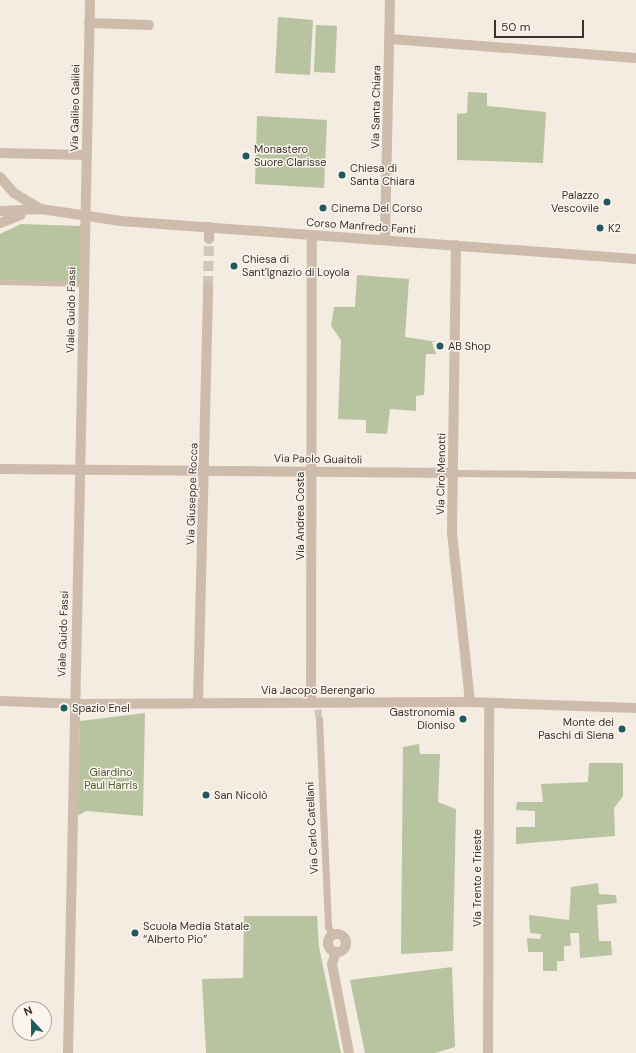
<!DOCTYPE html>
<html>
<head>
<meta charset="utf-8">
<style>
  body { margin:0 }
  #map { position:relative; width:636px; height:1053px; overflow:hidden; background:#f4ebe1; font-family:"DM Sans",sans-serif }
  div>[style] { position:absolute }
  .green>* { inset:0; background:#b8c4a0 }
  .pedestrian-tunnel>* { height:7px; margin-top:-3.5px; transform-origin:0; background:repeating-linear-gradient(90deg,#cfc6bd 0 7px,transparent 0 10.5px) }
  .minor-tunnel>* { height:10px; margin-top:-5px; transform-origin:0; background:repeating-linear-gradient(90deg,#cfc6bd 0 10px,transparent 0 15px) }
  .service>* { height:5px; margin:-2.5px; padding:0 2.5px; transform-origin:2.5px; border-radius:2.5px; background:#cdbbac }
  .pedestrian>* { height:7px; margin:-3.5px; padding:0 3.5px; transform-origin:3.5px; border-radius:3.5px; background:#cdbbac }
  .minor>* { height:10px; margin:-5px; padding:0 5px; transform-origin:5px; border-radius:5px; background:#cdbbac }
  .minor>.ring { margin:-5px; padding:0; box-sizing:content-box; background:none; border:10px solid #cdbbac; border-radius:50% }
  .dots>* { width:11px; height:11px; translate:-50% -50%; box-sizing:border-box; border:2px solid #fbf5ee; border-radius:50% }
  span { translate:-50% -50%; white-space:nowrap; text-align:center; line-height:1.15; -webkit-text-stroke:3px #fbf5ee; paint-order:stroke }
  .street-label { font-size:11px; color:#3b302b }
  .poi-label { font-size:11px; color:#3b302b }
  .left { translate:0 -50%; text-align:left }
  .right { translate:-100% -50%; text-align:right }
  .park-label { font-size:11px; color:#4a5a2e }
  .north { position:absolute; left:12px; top:1001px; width:40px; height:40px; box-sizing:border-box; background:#fbf5ee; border:1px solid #aea6a0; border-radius:50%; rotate:338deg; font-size:11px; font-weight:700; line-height:16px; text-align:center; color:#3b302b }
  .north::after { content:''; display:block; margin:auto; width:14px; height:18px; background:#1f5a5e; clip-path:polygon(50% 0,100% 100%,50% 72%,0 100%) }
  .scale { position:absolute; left:494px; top:20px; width:90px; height:18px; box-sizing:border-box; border:2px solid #3b302b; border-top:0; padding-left:5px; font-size:12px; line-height:14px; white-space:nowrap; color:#3b302b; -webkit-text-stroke:3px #fbf5ee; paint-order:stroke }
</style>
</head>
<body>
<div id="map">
  <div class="green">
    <i style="clip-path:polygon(278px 17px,313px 20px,310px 75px,275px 73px)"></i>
    <i style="clip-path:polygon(316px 25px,337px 26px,335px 73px,314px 72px)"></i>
    <i style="clip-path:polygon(468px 92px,487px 93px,487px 106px,546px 112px,543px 163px,457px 160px,457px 114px,467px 113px)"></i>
    <i style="clip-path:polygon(257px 116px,327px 120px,324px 188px,255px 184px)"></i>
    <i style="clip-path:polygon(21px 224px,81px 226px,80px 283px,0 280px,0 234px)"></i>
    <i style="clip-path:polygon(357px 275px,409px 279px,405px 337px,438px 342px,432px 342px,436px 354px,426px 354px,424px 395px,416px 396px,416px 411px,390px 409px,387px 434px,366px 433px,366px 420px,338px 419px,341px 340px,331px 326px,334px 307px,355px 307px)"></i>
    <i style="clip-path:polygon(145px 713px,143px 816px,86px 811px,77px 816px,80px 721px)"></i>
    <i style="clip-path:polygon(419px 744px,420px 754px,440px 754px,438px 802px,456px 809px,453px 951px,401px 954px,403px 747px)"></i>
    <i style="clip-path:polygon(589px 763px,623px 763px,623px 796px,614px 808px,615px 836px,516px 844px,516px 827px,535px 827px,535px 811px,516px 810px,517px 802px,543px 802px,541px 784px,588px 782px)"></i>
    <i style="clip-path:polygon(598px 883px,599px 894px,616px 895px,617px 903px,597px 905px,599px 941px,611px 941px,612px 955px,580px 958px,579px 933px,570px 933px,571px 946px,564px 946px,564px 961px,557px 961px,557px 971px,543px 971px,543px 952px,528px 952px,527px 938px,540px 939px,541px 934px,530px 933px,529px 915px,569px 920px,571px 887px)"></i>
    <i style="clip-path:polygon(244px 916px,317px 916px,319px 947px,341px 1053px,206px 1053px,202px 979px,243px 978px)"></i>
    <i style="clip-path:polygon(452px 967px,455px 1047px,435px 1053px,365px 1053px,350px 980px)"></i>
  </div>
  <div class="pedestrian-tunnel">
    <i style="left:318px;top:709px;width:10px;rotate:84deg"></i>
  </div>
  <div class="minor-tunnel">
    <i style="left:208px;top:286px;width:47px;rotate:-88.8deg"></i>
  </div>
  <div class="service">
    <i style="left:0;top:282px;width:83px;rotate:1.4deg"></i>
  </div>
  <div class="pedestrian">
    <i style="left:453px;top:473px;width:183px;rotate:0.6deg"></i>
    <i style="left:319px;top:719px;width:208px;rotate:87.5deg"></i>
    <i style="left:328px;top:927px;width:9px;rotate:58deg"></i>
  </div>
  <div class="minor">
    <i style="left:89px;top:23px;width:60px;rotate:1.9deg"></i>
    <i style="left:390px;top:39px;width:247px;rotate:4.4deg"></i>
    <i style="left:0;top:153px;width:86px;rotate:1.3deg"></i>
    <i style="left:0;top:177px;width:21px;rotate:49deg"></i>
    <i style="left:14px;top:193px;width:29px;rotate:31deg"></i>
    <i style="left:0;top:211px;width:41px;rotate:-2.8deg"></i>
    <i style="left:41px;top:209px;width:81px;rotate:8.5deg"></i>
    <i style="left:121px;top:221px;width:516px;rotate:4.22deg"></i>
    <i style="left:0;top:223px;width:22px;rotate:-21deg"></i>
    <i style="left:209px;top:239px;width:12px;rotate:-90deg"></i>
    <i style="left:385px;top:239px;width:239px;rotate:-88.8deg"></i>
    <i style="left:456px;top:245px;width:288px;rotate:90.8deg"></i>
    <i style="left:452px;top:533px;width:170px;rotate:83.9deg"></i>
    <i style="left:0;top:469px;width:453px;rotate:0.5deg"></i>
    <i style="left:0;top:701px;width:82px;rotate:2.1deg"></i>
    <i style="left:82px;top:704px;width:388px;rotate:-0.3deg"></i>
    <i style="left:470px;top:702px;width:166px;rotate:2.1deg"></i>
    <i style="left:311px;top:701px;width:466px;rotate:-89.9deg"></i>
    <i style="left:198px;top:702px;width:416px;rotate:-88.6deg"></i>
    <i class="ring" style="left:328px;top:934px;width:8px;height:8px"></i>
    <i style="left:336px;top:952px;width:13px;rotate:108deg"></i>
    <i style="left:332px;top:964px;width:91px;rotate:79.2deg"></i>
    <i style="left:68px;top:1053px;width:1053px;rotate:-88.8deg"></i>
    <i style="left:488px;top:1053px;width:349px;rotate:-89.8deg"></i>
  </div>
  <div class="dots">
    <i style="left:246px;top:156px;background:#1f5a5e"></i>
    <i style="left:342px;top:175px;background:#1f5a5e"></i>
    <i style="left:607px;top:202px;background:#1f5a5e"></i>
    <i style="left:323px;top:208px;background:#1f5a5e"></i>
    <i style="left:600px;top:228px;background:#1f5a5e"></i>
    <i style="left:234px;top:266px;background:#1f5a5e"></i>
    <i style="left:440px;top:346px;background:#1f5a5e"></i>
    <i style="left:64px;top:708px;background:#1f5a5e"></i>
    <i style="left:463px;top:719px;background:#1f5a5e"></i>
    <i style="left:622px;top:729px;background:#1f5a5e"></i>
    <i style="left:206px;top:795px;background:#1f5a5e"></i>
    <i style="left:135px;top:933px;background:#1f5a5e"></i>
  </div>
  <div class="street-label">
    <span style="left:376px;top:107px;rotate:-89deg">Via Santa Chiara</span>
    <span style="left:75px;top:108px;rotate:-89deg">Via Galileo Galilei</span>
    <span style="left:361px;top:226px;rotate:4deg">Corso Manfredo Fanti</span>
    <span style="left:71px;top:310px;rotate:-89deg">Viale Guido Fassi</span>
    <span style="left:318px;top:459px;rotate:1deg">Via Paolo Guaitoli</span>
    <span style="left:441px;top:474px;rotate:-89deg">Via Ciro Menotti</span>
    <span style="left:192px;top:494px;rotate:-88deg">Via Giuseppe Rocca</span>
    <span style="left:300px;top:516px;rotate:-90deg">Via Andrea Costa</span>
    <span style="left:63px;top:634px;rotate:-88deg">Viale Guido Fassi</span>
    <span style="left:318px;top:690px">Via Jacopo Berengario</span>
    <span style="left:312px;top:828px;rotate:-93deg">Via Carlo Catellani</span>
    <span style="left:477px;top:878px;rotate:-90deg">Via Trento e Trieste</span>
  </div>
  <div class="poi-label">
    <span class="left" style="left:254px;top:156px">Monastero<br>Suore Clarisse</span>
    <span class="left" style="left:350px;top:175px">Chiesa di<br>Santa Chiara</span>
    <span class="right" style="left:599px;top:202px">Palazzo<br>Vescovile</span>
    <span class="left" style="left:331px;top:208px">Cinema Del Corso</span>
    <span class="left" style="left:608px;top:228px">K2</span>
    <span class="left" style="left:242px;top:266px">Chiesa di<br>Sant'Ignazio di Loyola</span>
    <span class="left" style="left:448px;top:346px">AB Shop</span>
    <span class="left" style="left:72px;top:708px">Spazio Enel</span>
    <span class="right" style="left:455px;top:719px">Gastronomia<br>Dioniso</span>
    <span class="right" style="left:614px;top:729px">Monte dei<br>Paschi di Siena</span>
    <span class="left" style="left:214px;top:795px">San Nicolò</span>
    <span class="left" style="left:143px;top:933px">Scuola Media Statale<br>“Alberto Pio”</span>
  </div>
  <div class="park-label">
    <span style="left:111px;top:779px">Giardino<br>Paul Harris</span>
  </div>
  <div class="north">N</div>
  <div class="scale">50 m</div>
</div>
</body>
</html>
